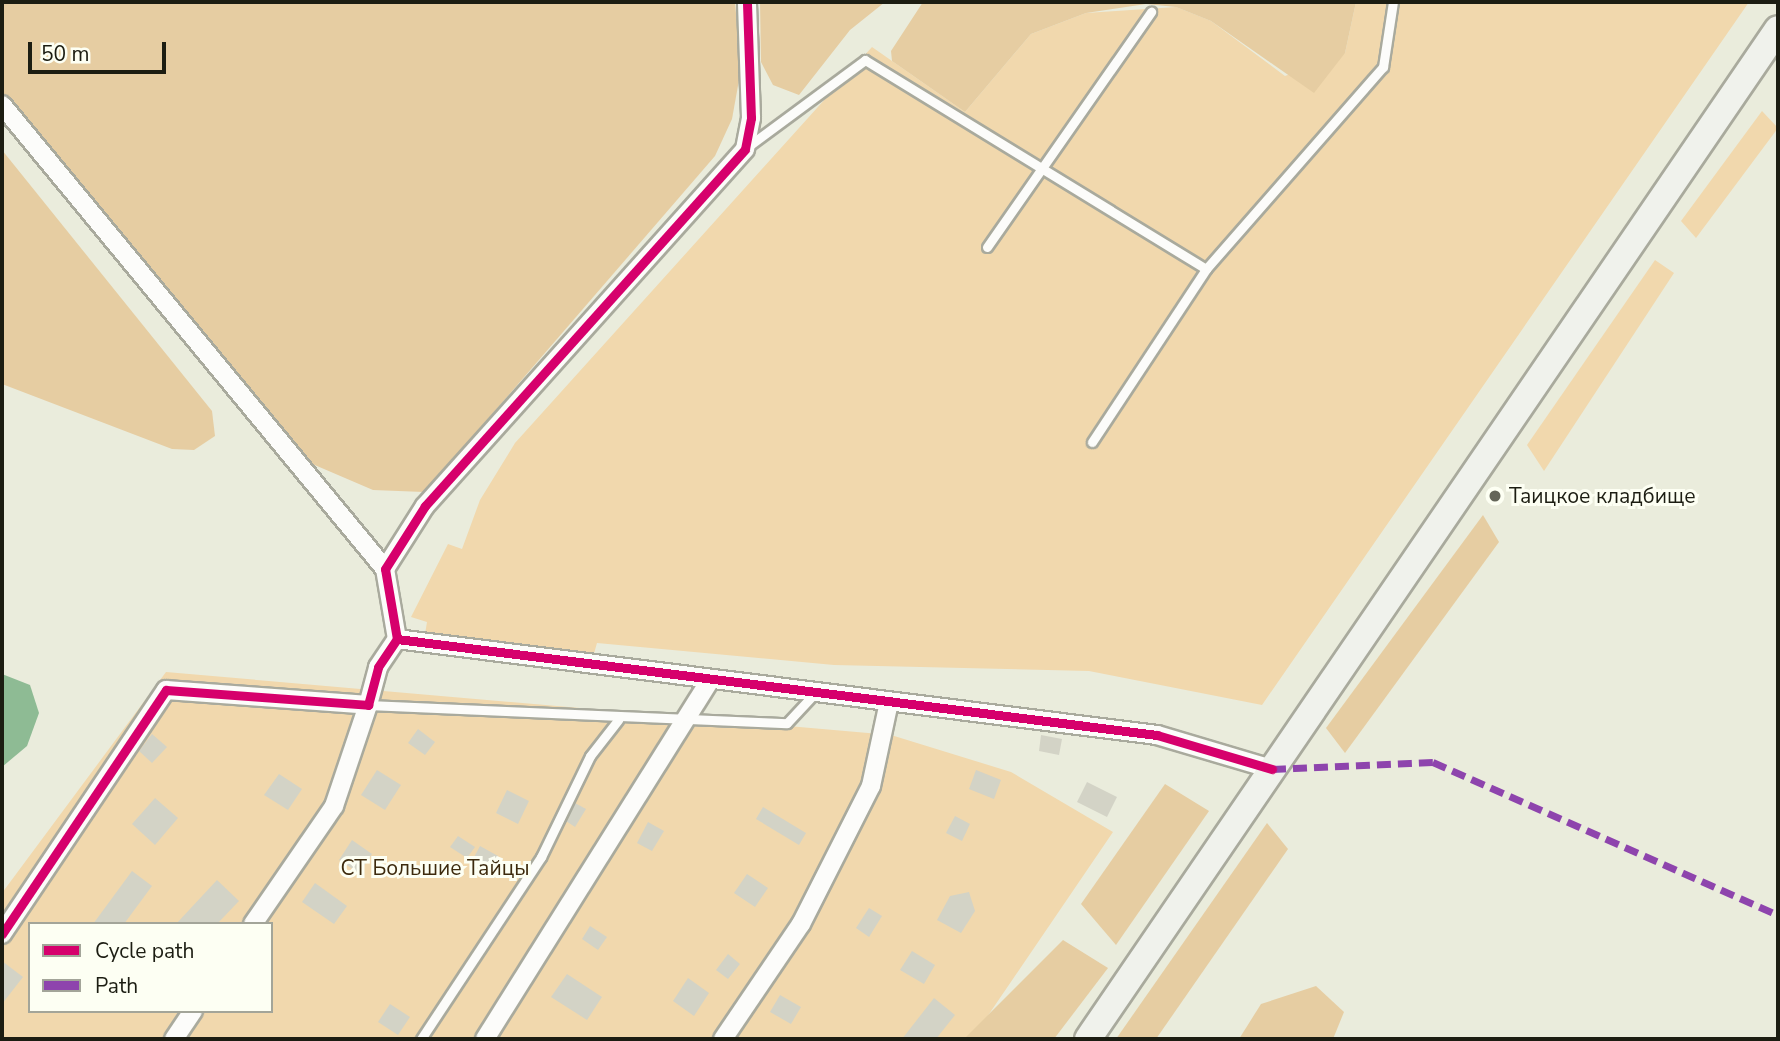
<!DOCTYPE html>
<html>
<head>
<meta charset="utf-8">
<style>
  body { margin:0 }
  #map { position:relative; width:1780px; height:1041px; overflow:hidden; background:#eaecdc; font-family:"Nunito Sans",sans-serif }
  div>[style] { position:absolute }
  .green>* { inset:0; background:#f1d8ad }
  .forest>* { inset:0; background:#e6cda2 }
  .water>* { inset:0; background:#8ebb94 }
  .building>* { inset:0; background:#d3d3c6 }
  .roads { filter:drop-shadow(2px 0 #a9aa9d) drop-shadow(-2px 0 #a9aa9d) drop-shadow(0 2px #a9aa9d) drop-shadow(0 -2px #a9aa9d) }
  .service>* { height:9px; margin:-4.5px; padding:0 4.5px; transform-origin:4.5px; border-radius:4.5px; background:#fcfcfa }
  .minor>* { height:18px; margin:-9px; padding:0 9px; transform-origin:9px; border-radius:9px; background:#fcfcfa }
  .secondary>* { height:26px; margin:-13px; padding:0 13px; transform-origin:13px; border-radius:13px; background:#f0f2ec }
  .quiet>* { height:7px; margin-top:-3.5px; transform-origin:0; background:repeating-linear-gradient(90deg,#8e44ad 0 14px,transparent 0 21px) }
  .cycleway>* { height:9px; margin:-4.5px; padding:0 4.5px; transform-origin:4.5px; border-radius:4.5px; background:#d6006c }
  .dots>* { width:19px; height:19px; translate:-50% -50%; box-sizing:border-box; border:4px solid #fdfff3; border-radius:50% }
  span { translate:-50% -50%; white-space:nowrap; text-align:center; line-height:1.15; -webkit-text-stroke:6px #fdfff3; paint-order:stroke }
  .poi-label { font-size:21px; color:#1c1d12 }
  .left { translate:0 -50%; text-align:left }
  .park-label { font-size:21px; color:#3d2a0d }
  .frame { position:absolute; inset:0; border:4px solid #1c1d12; pointer-events:none }
  .legend { position:absolute; left:28px; top:922px; width:245px; height:91px; box-sizing:border-box; background:#fdfff3; border:2px solid #a3a599; margin:0; padding:9px 12px; list-style:none; font-size:21px; color:#1c1d12 }
  .legend li { display:flex; align-items:center; gap:14px; height:35px }
  .legend b { width:35px; border:2px solid #a3a599 }
  .scale { position:absolute; left:28px; top:42px; width:138px; height:32px; box-sizing:border-box; border:4px solid #1c1d12; border-top:0; padding-left:9px; font-size:21px; line-height:24px; white-space:nowrap; color:#1c1d12; -webkit-text-stroke:5px #fdfff3; paint-order:stroke }
</style>
</head>
<body>
<div id="map">
  <div class="green">
    <i style="clip-path:polygon(1356px 2px,1749px 2px,1262px 705px,1089px 671px,834px 665px,597px 643px,593px 657px,424px 640px,427px 622px,411px 617px,448px 544px,462px 549px,480px 500px,515px 443px,872px 47px,965px 112px,1031px 34px,1086px 13px,1176px 7px,1211px 21px,1285px 76px,1345px 53px)"></i>
    <i style="clip-path:polygon(1762px 111px,1778px 128px,1696px 238px,1681px 221px)"></i>
    <i style="clip-path:polygon(1655px 260px,1674px 273px,1544px 471px,1527px 445px)"></i>
    <i style="clip-path:polygon(evenodd,166px 672px,891px 735px,1011px 772px,1113px 832px,972px 1039px,2px 1039px,2px 893px,166px 672px,30px 924px,271px 924px,271px 1011px,30px 1011px,30px 924px)"></i>
  </div>
  <div class="forest">
    <i style="clip-path:polygon(2px 2px,735px 2px,741px 69px,732px 119px,715px 156px,437px 478px,424px 492px,373px 490px,310px 463px,2px 96px)"></i>
    <i style="clip-path:polygon(760px 2px,885px 2px,850px 30px,799px 95px,773px 85px,761px 62px)"></i>
    <i style="clip-path:polygon(923px 2px,1356px 2px,1345px 53px,1314px 93px,1211px 21px,1176px 7px,1146px 4px,1086px 13px,1031px 34px,965px 112px,892px 61px,891px 51px)"></i>
    <i style="clip-path:polygon(2px 150px,212px 411px,215px 436px,194px 450px,172px 449px,2px 384px)"></i>
    <i style="clip-path:polygon(1483px 515px,1499px 542px,1345px 753px,1326px 728px)"></i>
    <i style="clip-path:polygon(1165px 784px,1209px 811px,1116px 945px,1081px 904px)"></i>
    <i style="clip-path:polygon(1267px 823px,1288px 849px,1156px 1039px,1116px 1039px)"></i>
    <i style="clip-path:polygon(1063px 940px,1108px 968px,1054px 1039px,964px 1039px)"></i>
    <i style="clip-path:polygon(1316px 986px,1344px 1012px,1333px 1039px,1239px 1039px,1261px 1004px)"></i>
  </div>
  <div class="water">
    <i style="clip-path:polygon(2px 674px,30px 685px,39px 713px,27px 746px,2px 767px)"></i>
  </div>
  <div class="building">
    <i style="clip-path:polygon(418px 729px,435px 742px,425px 755px,408px 743px)"></i>
    <i style="clip-path:polygon(152px 734px,167px 747px,152px 763px,139px 751px)"></i>
    <i style="clip-path:polygon(1041px 735px,1062px 739px,1059px 755px,1039px 751px)"></i>
    <i style="clip-path:polygon(377px 770px,401px 785px,385px 810px,361px 795px)"></i>
    <i style="clip-path:polygon(976px 770px,1001px 780px,994px 799px,969px 789px)"></i>
    <i style="clip-path:polygon(279px 774px,302px 789px,288px 810px,264px 795px)"></i>
    <i style="clip-path:polygon(1087px 782px,1117px 797px,1107px 817px,1077px 802px)"></i>
    <i style="clip-path:polygon(507px 790px,529px 801px,518px 824px,496px 813px)"></i>
    <i style="clip-path:polygon(155px 798px,178px 818px,155px 845px,132px 824px)"></i>
    <i style="clip-path:polygon(575px 803px,586px 809px,575px 827px,566px 821px)"></i>
    <i style="clip-path:polygon(763px 807px,806px 833px,799px 845px,756px 819px)"></i>
    <i style="clip-path:polygon(955px 816px,970px 824px,962px 841px,946px 833px)"></i>
    <i style="clip-path:polygon(648px 822px,664px 831px,652px 851px,637px 843px)"></i>
    <i style="clip-path:polygon(458px 836px,475px 847px,467px 858px,450px 847px)"></i>
    <i style="clip-path:polygon(352px 840px,372px 854px,359px 873px,339px 860px)"></i>
    <i style="clip-path:polygon(480px 846px,498px 856px,491px 869px,473px 859px)"></i>
    <i style="clip-path:polygon(132px 871px,152px 886px,124px 924px,93px 924px)"></i>
    <i style="clip-path:polygon(747px 874px,768px 888px,755px 907px,734px 893px)"></i>
    <i style="clip-path:polygon(217px 880px,239px 901px,217px 924px,176px 924px)"></i>
    <i style="clip-path:polygon(315px 883px,347px 906px,334px 924px,302px 902px)"></i>
    <i style="clip-path:polygon(969px 892px,975px 911px,961px 933px,937px 920px,950px 896px)"></i>
    <i style="clip-path:polygon(869px 908px,882px 916px,869px 937px,856px 928px)"></i>
    <i style="clip-path:polygon(590px 926px,607px 937px,598px 950px,582px 939px)"></i>
    <i style="clip-path:polygon(912px 951px,935px 965px,924px 984px,900px 970px)"></i>
    <i style="clip-path:polygon(728px 954px,740px 964px,728px 979px,716px 970px)"></i>
    <i style="clip-path:polygon(2px 961px,23px 977px,2px 1004px)"></i>
    <i style="clip-path:polygon(567px 974px,602px 997px,587px 1020px,551px 997px)"></i>
    <i style="clip-path:polygon(688px 978px,709px 993px,694px 1016px,673px 1001px)"></i>
    <i style="clip-path:polygon(780px 995px,801px 1007px,791px 1024px,770px 1012px)"></i>
    <i style="clip-path:polygon(934px 998px,955px 1015px,936px 1039px,902px 1039px)"></i>
    <i style="clip-path:polygon(390px 1004px,410px 1017px,398px 1035px,378px 1022px)"></i>
  </div>
  <div class="roads">
    <div class="service">
      <i style="left:746px;top:148px;width:148px;rotate:-36.5deg"></i>
      <i style="left:865px;top:60px;width:400px;rotate:31.5deg"></i>
      <i style="left:1206px;top:269px;width:269px;rotate:-48.8deg"></i>
      <i style="left:1383px;top:67px;width:66px;rotate:-81.3deg"></i>
      <i style="left:987px;top:247px;width:287px;rotate:-55.1deg"></i>
      <i style="left:1092px;top:442px;width:207px;rotate:-56.6deg"></i>
      <i style="left:368px;top:705px;width:419px;rotate:2.5deg"></i>
      <i style="left:787px;top:723px;width:41px;rotate:-47deg"></i>
      <i style="left:421px;top:1039px;width:218px;rotate:-56.6deg"></i>
      <i style="left:541px;top:857px;width:112px;rotate:-64.1deg"></i>
      <i style="left:590px;top:756px;width:46px;rotate:-52.1deg"></i>
    </div>
    <div class="minor">
      <i style="left:2px;top:105px;width:602px;rotate:50.46deg"></i>
      <i style="left:397px;top:639px;width:766px;rotate:7.2deg"></i>
      <i style="left:1157px;top:735px;width:120px;rotate:16.5deg"></i>
      <i style="left:253px;top:924px;width:143px;rotate:-55.5deg"></i>
      <i style="left:334px;top:806px;width:107px;rotate:-71.4deg"></i>
      <i style="left:2px;top:934px;width:294px;rotate:-56.1deg"></i>
      <i style="left:166px;top:690px;width:203px;rotate:4.2deg"></i>
      <i style="left:368px;top:705px;width:39px;rotate:-75deg"></i>
      <i style="left:378px;top:667px;width:34px;rotate:-56deg"></i>
      <i style="left:397px;top:639px;width:71px;rotate:-99.7deg"></i>
      <i style="left:385px;top:569px;width:75px;rotate:-57.6deg"></i>
      <i style="left:425px;top:506px;width:479px;rotate:-48.1deg"></i>
      <i style="left:745px;top:149px;width:32px;rotate:-79deg"></i>
      <i style="left:751px;top:118px;width:116px;rotate:-92deg"></i>
      <i style="left:174px;top:1039px;width:34px;rotate:-56deg"></i>
      <i style="left:485px;top:1039px;width:423px;rotate:-57.9deg"></i>
      <i style="left:723px;top:1039px;width:139px;rotate:-55.9deg"></i>
      <i style="left:801px;top:924px;width:155px;rotate:-63.1deg"></i>
      <i style="left:871px;top:786px;width:86px;rotate:-77.9deg"></i>
    </div>
    <div class="secondary">
      <i style="left:1088px;top:1039px;width:1223px;rotate:-55.66deg"></i>
    </div>
  </div>
  <div class="quiet">
    <i style="left:1272px;top:769px;width:161px;rotate:-2.5deg"></i>
    <i style="left:1433px;top:762px;width:377px;rotate:23.9deg"></i>
  </div>
  <div class="cycleway">
    <i style="left:397px;top:639px;width:766px;rotate:7.2deg"></i>
    <i style="left:1157px;top:735px;width:120px;rotate:16.5deg"></i>
    <i style="left:2px;top:934px;width:294px;rotate:-56.1deg"></i>
    <i style="left:166px;top:690px;width:203px;rotate:4.2deg"></i>
    <i style="left:368px;top:705px;width:39px;rotate:-75deg"></i>
    <i style="left:378px;top:667px;width:34px;rotate:-56deg"></i>
    <i style="left:397px;top:639px;width:71px;rotate:-99.7deg"></i>
    <i style="left:385px;top:569px;width:75px;rotate:-57.6deg"></i>
    <i style="left:425px;top:506px;width:479px;rotate:-48.1deg"></i>
    <i style="left:745px;top:149px;width:32px;rotate:-79deg"></i>
    <i style="left:751px;top:118px;width:116px;rotate:-92deg"></i>
  </div>
  <div class="dots">
    <i style="left:1495px;top:496px;background:#646559"></i>
  </div>
  <div class="poi-label">
    <span class="left" style="left:1509px;top:496px">Таицкое кладбище</span>
  </div>
  <div class="park-label">
    <span style="left:435px;top:868px">СТ Большие Тайцы</span>
  </div>
  <div class="frame"></div>
  <ul class="legend">
  <li><b style="height:9px;background:#d6006c"></b>Cycle path</li>
  <li><b style="height:9px;background:#8e44ad"></b>Path</li>
  </ul>
  <div class="scale">50 m</div>
</div>
</body>
</html>
